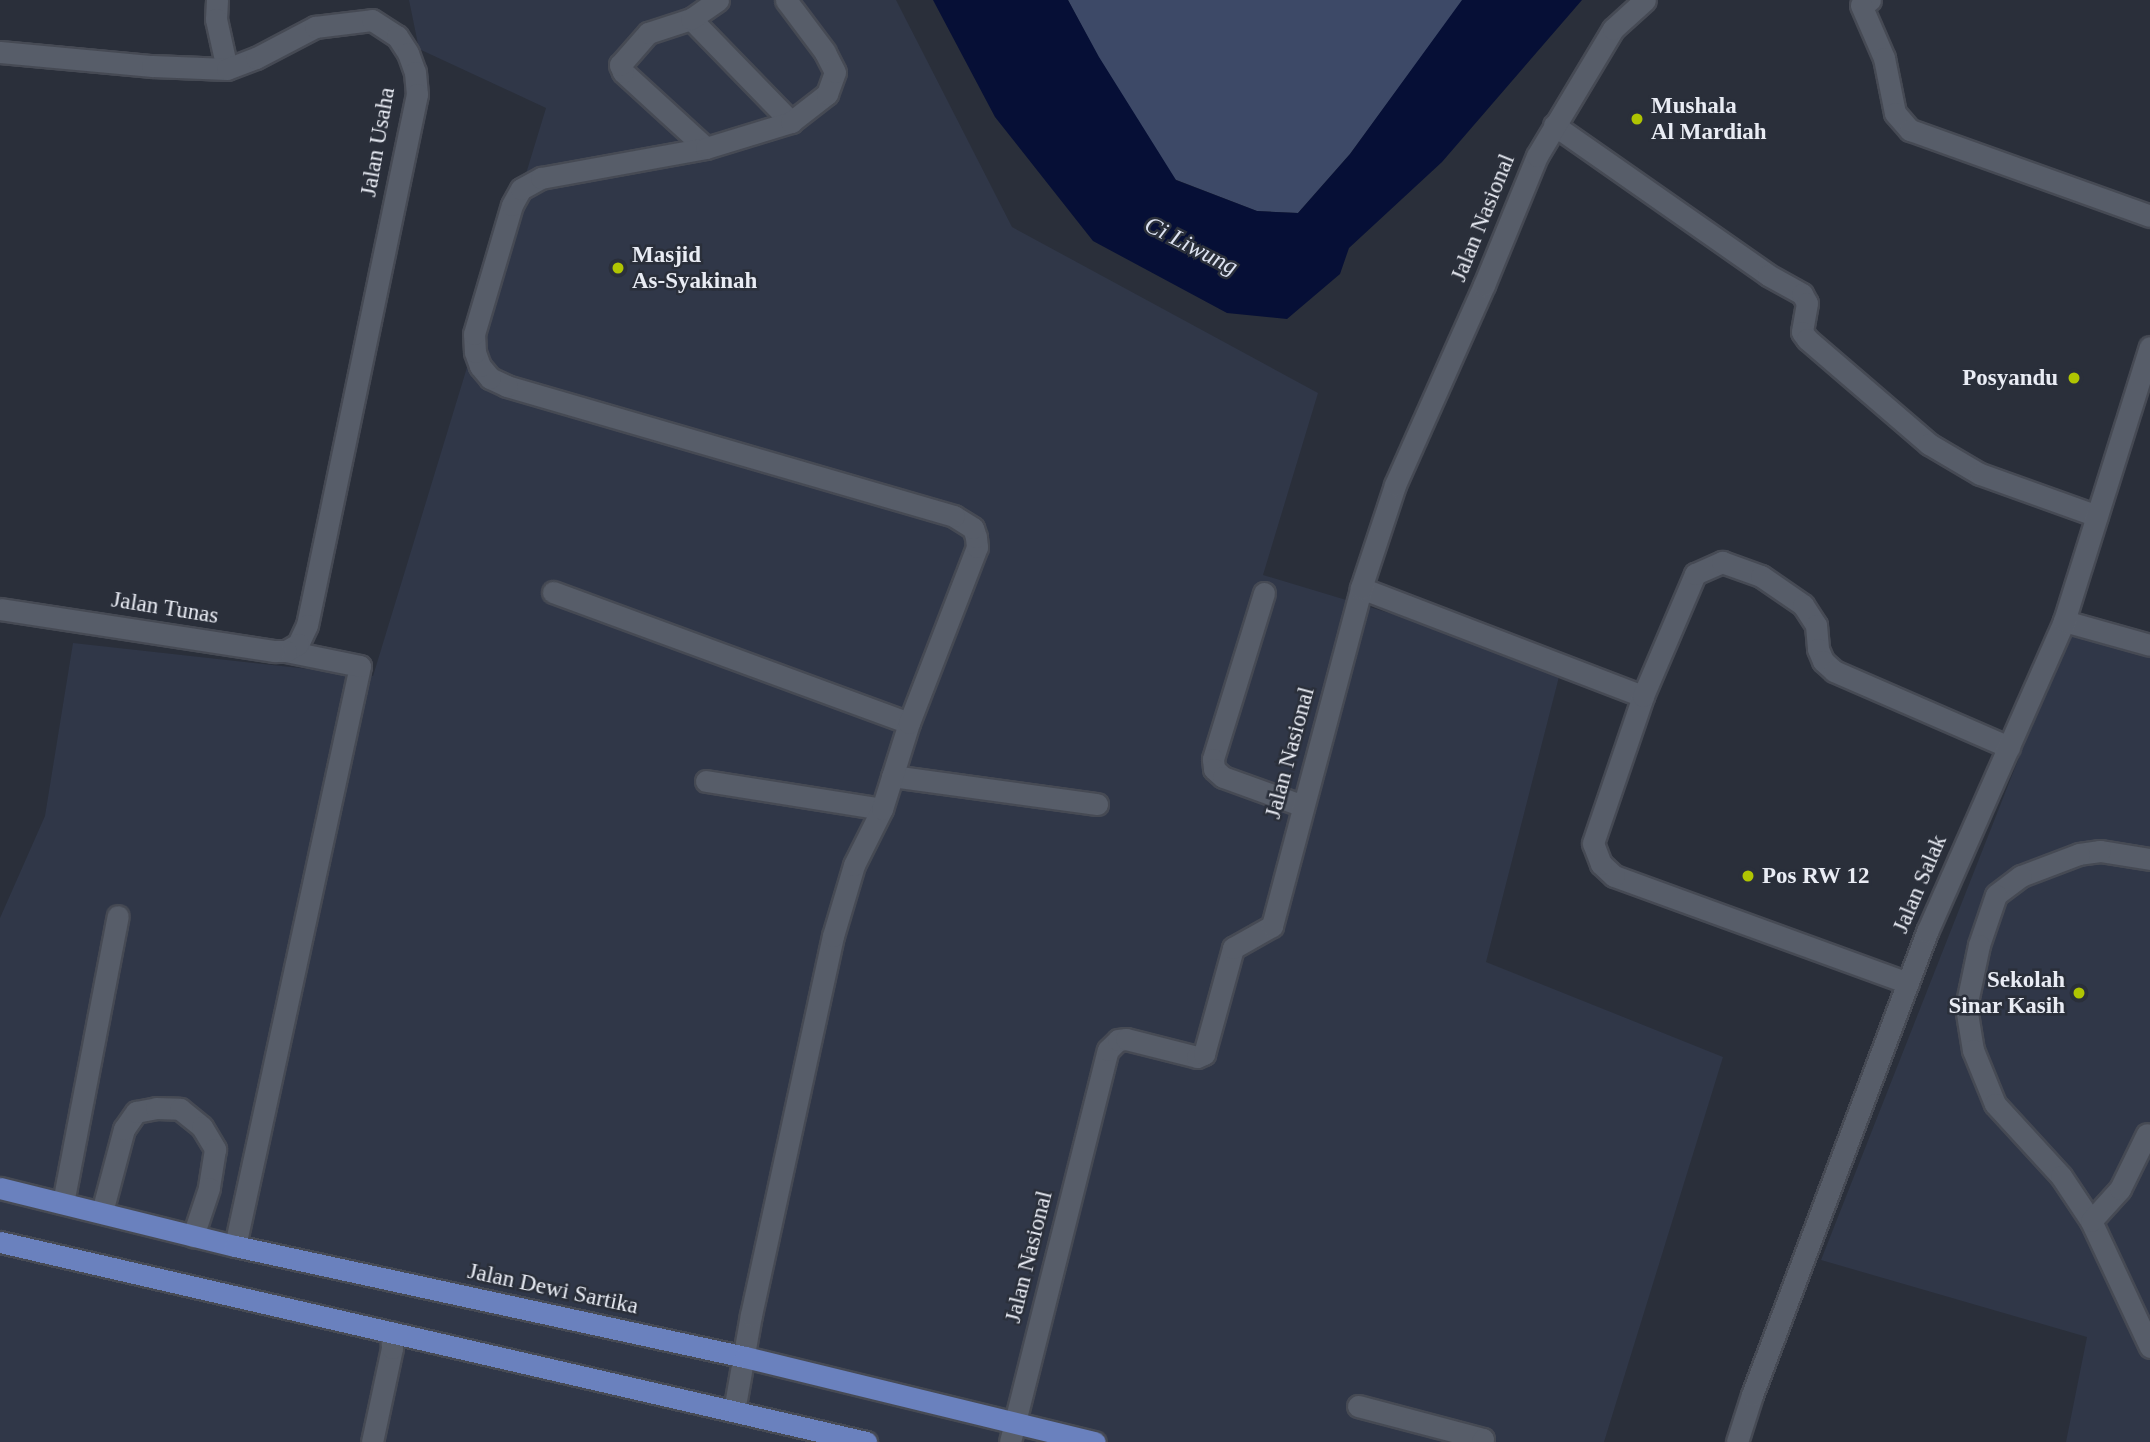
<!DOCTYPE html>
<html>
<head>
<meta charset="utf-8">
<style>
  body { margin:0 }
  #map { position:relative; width:2150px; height:1442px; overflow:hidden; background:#2a2f3a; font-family:"Times New Roman",serif }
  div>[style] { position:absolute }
  .built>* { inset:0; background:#303748 }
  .green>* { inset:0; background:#3d4967 }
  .water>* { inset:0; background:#060f36 }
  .roads { filter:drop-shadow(2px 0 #464a54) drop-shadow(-2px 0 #464a54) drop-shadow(0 2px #464a54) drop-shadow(0 -2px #464a54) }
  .service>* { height:21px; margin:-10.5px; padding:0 10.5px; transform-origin:10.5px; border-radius:10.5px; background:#575d69 }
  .minor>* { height:21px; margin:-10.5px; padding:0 10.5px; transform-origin:10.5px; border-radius:10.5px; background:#575d69 }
  .primary>* { height:21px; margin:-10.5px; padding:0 10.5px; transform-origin:10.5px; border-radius:10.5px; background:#6a81be }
  .dots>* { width:19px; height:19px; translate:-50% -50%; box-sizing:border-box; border:4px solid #2a2f3a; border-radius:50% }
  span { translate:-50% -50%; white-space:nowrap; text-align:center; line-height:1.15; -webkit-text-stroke:5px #2a2f3a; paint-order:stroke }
  .poi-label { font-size:23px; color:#e9ecf4; font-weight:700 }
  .left { translate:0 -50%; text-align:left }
  .right { translate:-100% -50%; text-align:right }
  .street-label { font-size:23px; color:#e9ecf4 }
  .water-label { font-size:24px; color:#dce2f1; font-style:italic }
</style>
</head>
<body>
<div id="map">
  <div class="built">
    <i style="clip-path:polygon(409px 0,896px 0,1012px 227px,1318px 393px,1263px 575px,1562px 665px,1486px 962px,1723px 1057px,1604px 1442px,0 1442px,0 918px,45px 816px,73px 643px,373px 676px,546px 108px,419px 49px)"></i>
    <i style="clip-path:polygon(2070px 628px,2150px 639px,2150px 1442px,2066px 1442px,2087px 1337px,1821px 1260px)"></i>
  </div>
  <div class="green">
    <i style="clip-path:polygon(1068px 0,1463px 0,1350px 154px,1298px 213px,1257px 211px,1174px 179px,1098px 57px)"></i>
  </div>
  <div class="water">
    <i style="clip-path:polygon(933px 0,1068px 0,1099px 57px,1176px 180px,1257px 211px,1298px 213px,1350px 154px,1462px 0,1582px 0,1442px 162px,1349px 248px,1340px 274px,1287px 319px,1227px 313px,1093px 241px,995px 117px)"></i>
  </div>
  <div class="roads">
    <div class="service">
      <i style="left:691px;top:19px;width:144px;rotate:45.8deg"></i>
      <i style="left:706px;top:148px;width:113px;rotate:-137.5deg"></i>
      <i style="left:623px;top:72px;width:8px;rotate:-113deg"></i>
      <i style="left:620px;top:65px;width:43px;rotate:-48.8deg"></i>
      <i style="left:648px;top:33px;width:45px;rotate:-18deg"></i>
      <i style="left:691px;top:19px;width:33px;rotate:-35deg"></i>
      <i style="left:553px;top:592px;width:379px;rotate:20.2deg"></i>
      <i style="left:1264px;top:593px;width:174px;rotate:107.1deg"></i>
      <i style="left:1213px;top:759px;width:10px;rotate:84deg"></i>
      <i style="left:1214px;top:769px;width:12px;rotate:42deg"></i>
      <i style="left:1223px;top:777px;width:85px;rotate:19.9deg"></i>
      <i style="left:892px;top:776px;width:207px;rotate:7.8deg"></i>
      <i style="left:706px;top:781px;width:178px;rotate:9deg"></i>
      <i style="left:2150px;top:859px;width:51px;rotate:-170.9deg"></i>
      <i style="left:2100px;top:851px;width:21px;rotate:172deg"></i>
      <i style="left:2079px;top:854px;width:62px;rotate:159.2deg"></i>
      <i style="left:2021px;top:876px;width:31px;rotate:143deg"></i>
      <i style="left:1996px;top:895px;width:53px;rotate:108.8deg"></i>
      <i style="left:1979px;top:945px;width:63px;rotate:101.8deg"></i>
      <i style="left:1966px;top:1007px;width:44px;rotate:80.8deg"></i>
      <i style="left:1973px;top:1050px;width:58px;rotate:67.8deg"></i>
      <i style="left:1995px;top:1104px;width:98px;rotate:47.5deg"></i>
      <i style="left:2061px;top:1176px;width:54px;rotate:56.3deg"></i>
      <i style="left:2091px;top:1221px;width:139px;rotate:64.9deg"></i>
      <i style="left:102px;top:1212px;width:86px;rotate:-75.2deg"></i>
      <i style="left:124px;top:1129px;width:21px;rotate:-55deg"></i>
      <i style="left:136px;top:1112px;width:20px;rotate:-11deg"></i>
      <i style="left:156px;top:1108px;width:24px;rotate:2deg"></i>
      <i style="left:180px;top:1109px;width:28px;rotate:39deg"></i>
      <i style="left:202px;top:1127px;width:26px;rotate:59deg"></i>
      <i style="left:215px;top:1149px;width:39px;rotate:99deg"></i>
      <i style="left:209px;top:1188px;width:51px;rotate:108.4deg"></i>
      <i style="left:2091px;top:1221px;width:43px;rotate:-47.8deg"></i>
      <i style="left:2120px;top:1189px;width:61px;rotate:-63.9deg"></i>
      <i style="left:235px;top:1246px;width:593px;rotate:-77.84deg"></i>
      <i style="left:360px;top:666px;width:76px;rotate:-168.5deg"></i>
      <i style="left:1358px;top:1406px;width:129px;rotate:14.8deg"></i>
      <i style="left:1483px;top:1439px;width:3px;rotate:108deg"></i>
      <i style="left:734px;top:1411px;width:97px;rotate:-80deg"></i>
      <i style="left:751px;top:1315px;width:388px;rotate:-77.8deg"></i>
      <i style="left:833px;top:936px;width:74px;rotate:-73.5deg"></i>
      <i style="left:854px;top:865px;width:63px;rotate:-63.4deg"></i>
      <i style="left:882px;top:809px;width:90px;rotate:-72.6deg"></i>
      <i style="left:909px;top:723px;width:189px;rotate:-68.9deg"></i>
      <i style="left:977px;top:547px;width:10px;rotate:-96deg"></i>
      <i style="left:976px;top:537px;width:9px;rotate:-108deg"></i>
      <i style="left:973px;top:528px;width:22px;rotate:-148deg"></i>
      <i style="left:954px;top:516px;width:466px;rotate:-163.8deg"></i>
      <i style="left:507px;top:386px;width:19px;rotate:-155deg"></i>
      <i style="left:490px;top:378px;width:16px;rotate:-130deg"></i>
      <i style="left:480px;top:366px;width:15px;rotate:-110deg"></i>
      <i style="left:475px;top:352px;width:18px;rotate:-93deg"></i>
      <i style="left:474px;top:334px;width:134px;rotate:-73.6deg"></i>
      <i style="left:512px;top:205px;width:18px;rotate:-61deg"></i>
      <i style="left:521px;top:189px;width:23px;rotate:-29deg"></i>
      <i style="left:541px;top:178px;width:168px;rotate:-10.3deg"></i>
      <i style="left:706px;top:148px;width:89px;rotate:-17deg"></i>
      <i style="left:791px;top:122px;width:46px;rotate:-37.9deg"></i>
      <i style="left:827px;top:94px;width:23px;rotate:-70deg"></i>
      <i style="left:835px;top:72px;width:22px;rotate:-117deg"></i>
      <i style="left:825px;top:52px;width:65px;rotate:-126.9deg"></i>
    </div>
    <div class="minor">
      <i style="left:217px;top:0;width:19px;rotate:93deg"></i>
      <i style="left:216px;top:19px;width:51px;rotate:77.6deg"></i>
      <i style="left:1870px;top:0;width:10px;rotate:151deg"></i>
      <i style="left:1861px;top:5px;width:58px;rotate:66.5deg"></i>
      <i style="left:1884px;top:58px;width:56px;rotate:78.7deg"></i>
      <i style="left:1895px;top:113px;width:23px;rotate:49deg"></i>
      <i style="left:1910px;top:130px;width:255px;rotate:19.7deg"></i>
      <i style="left:0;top:52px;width:153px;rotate:5.3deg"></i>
      <i style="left:152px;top:66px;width:75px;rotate:2.3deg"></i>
      <i style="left:227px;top:69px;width:31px;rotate:-21deg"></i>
      <i style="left:256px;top:58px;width:67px;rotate:-27.7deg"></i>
      <i style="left:315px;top:27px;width:57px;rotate:-7deg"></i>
      <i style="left:372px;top:20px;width:30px;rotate:33deg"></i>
      <i style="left:397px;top:36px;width:20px;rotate:57deg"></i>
      <i style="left:408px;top:53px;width:20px;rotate:70deg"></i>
      <i style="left:415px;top:72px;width:22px;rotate:85deg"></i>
      <i style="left:417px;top:94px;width:542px;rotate:101.7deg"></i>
      <i style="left:307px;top:625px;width:21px;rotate:115deg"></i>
      <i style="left:298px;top:644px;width:14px;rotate:150deg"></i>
      <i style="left:286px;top:651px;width:12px;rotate:180deg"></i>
      <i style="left:274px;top:651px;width:277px;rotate:-171.3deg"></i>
      <i style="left:1554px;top:125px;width:261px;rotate:35deg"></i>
      <i style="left:1768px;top:275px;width:39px;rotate:29deg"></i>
      <i style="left:1802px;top:294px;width:10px;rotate:61deg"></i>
      <i style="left:1807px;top:303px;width:29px;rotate:100deg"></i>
      <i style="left:1802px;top:332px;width:9px;rotate:54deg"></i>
      <i style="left:1807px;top:339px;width:161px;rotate:40.7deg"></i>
      <i style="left:1929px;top:444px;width:59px;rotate:30.5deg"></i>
      <i style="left:1980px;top:474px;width:124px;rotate:19.7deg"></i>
      <i style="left:1361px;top:588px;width:302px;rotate:21deg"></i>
      <i style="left:2064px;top:621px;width:89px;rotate:15.6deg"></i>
      <i style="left:1908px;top:983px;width:313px;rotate:-160deg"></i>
      <i style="left:1614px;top:876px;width:18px;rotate:-137deg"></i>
      <i style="left:1601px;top:864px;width:22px;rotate:-111deg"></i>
      <i style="left:1593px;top:843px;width:155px;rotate:-71.2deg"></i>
      <i style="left:1643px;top:696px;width:133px;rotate:-66.9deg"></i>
      <i style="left:1695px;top:574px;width:30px;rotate:-24deg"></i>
      <i style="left:1722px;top:562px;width:41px;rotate:19.7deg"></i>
      <i style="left:1761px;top:576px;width:51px;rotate:34.6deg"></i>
      <i style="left:1803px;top:605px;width:24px;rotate:57deg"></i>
      <i style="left:1816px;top:625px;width:24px;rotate:85deg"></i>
      <i style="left:1818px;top:649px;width:13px;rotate:67deg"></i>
      <i style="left:1823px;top:661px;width:15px;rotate:42deg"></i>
      <i style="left:1834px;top:671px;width:191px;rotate:23.5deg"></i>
      <i style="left:63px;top:1203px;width:292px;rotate:-79.2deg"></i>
      <i style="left:372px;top:1442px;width:96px;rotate:-78deg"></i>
      <i style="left:392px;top:1348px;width:16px;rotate:-94deg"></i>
      <i style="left:1010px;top:1442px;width:404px;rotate:-76deg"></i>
      <i style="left:1108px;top:1050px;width:14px;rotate:-45deg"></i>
      <i style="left:1118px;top:1040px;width:8px;rotate:-7deg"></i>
      <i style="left:1126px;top:1039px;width:73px;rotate:14.2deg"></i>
      <i style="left:1197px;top:1057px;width:8px;rotate:-23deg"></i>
      <i style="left:1204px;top:1054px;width:110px;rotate:-74.7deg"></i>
      <i style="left:1233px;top:948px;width:45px;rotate:-29.4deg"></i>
      <i style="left:1272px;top:926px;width:350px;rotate:-75.2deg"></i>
      <i style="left:1361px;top:588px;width:108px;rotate:-71.7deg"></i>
      <i style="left:1395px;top:485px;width:219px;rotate:-66deg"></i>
      <i style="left:1484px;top:285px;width:139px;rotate:-67.7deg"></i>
      <i style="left:1537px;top:156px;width:148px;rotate:-59.1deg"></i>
      <i style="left:1613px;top:29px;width:43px;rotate:-42.2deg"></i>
      <i style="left:1737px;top:1442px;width:49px;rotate:-72.3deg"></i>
      <i style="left:1752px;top:1395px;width:495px;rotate:-69.3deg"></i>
      <i style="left:1927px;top:932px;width:340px;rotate:-66.2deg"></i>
      <i style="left:2064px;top:621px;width:287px;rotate:-72.6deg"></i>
    </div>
    <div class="primary">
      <i style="left:0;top:1188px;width:242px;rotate:13.9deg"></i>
      <i style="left:235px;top:1246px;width:522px;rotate:12.28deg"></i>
      <i style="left:745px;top:1357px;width:360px;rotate:13.7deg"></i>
      <i style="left:0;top:1242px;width:889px;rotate:13deg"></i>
    </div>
  </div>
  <div class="dots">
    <i style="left:1637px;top:119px;background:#b0c502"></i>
    <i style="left:618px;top:268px;background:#b0c502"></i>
    <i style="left:2074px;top:378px;background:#b0c502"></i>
    <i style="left:1748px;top:876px;background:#b0c502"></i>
    <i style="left:2079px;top:993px;background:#b0c502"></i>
  </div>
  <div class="poi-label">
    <span class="left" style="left:1651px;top:119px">Mushala<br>Al Mardiah</span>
    <span class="left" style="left:632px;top:268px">Masjid<br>As-Syakinah</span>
    <span class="right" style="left:2058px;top:378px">Posyandu</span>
    <span class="left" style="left:1762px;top:876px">Pos RW 12</span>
    <span class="right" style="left:2065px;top:993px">Sekolah<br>Sinar Kasih</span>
  </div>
  <div class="street-label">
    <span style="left:378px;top:142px;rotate:-80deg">Jalan Usaha</span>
    <span style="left:1483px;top:218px;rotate:-68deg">Jalan Nasional</span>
    <span style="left:165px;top:608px;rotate:9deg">Jalan Tunas</span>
    <span style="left:1290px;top:753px;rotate:-75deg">Jalan Nasional</span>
    <span style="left:1920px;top:884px;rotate:-67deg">Jalan Salak</span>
    <span style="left:1029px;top:1257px;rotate:-76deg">Jalan Nasional</span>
    <span style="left:553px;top:1289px;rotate:12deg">Jalan Dewi Sartika</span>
  </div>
  <div class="water-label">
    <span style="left:1191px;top:246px;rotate:27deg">Ci Liwung</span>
  </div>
</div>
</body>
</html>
